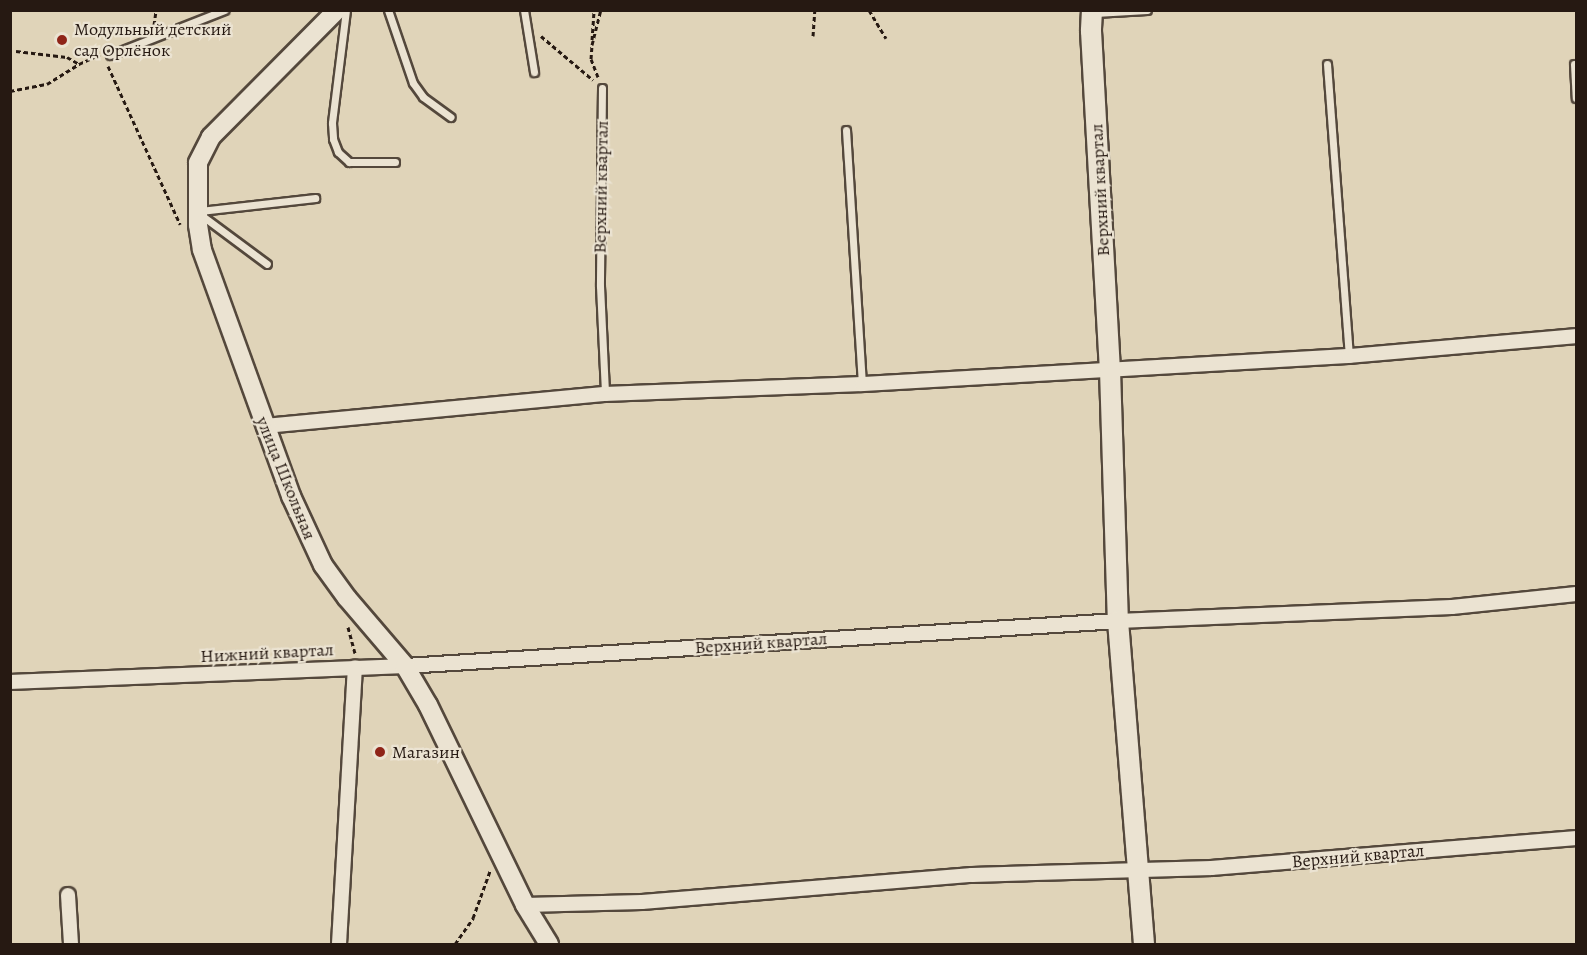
<!DOCTYPE html>
<html>
<head>
<meta charset="utf-8">
<style>
  body { margin:0 }
  #map { position:relative; width:1587px; height:955px; overflow:hidden; background:#e0d4b9; font-family:Alegreya,serif }
  div>[style] { position:absolute }
  .path>* { height:3px; margin-top:-1.5px; transform-origin:0; background:repeating-linear-gradient(90deg,#261912 0 4.5px,transparent 0 7.5px) }
  .roads { filter:drop-shadow(2px 0 #54483c) drop-shadow(-2px 0 #54483c) drop-shadow(0 2px #54483c) drop-shadow(0 -2px #54483c) }
  .service>* { height:7px; margin:-3.5px; padding:0 3.5px; transform-origin:3.5px; border-radius:3.5px; background:#ebe3d2 }
  .minor>* { height:14px; margin:-7px; padding:0 7px; transform-origin:7px; border-radius:7px; background:#ebe3d2 }
  .tertiary>* { height:18px; margin:-9px; padding:0 9px; transform-origin:9px; border-radius:9px; background:#ebe3d2 }
  .secondary>* { height:20px; margin:-10px; padding:0 10px; transform-origin:10px; border-radius:10px; background:#ebe3d2 }
  .dots>* { width:16px; height:16px; translate:-50% -50%; box-sizing:border-box; border:3px solid #ebe3d2; border-radius:50% }
  span { translate:-50% -50%; white-space:nowrap; text-align:center; line-height:1.15; -webkit-text-stroke:4.5px #ebe3d2; paint-order:stroke }
  .poi-label { font-size:18px; color:#261912 }
  .left { translate:0 -50%; text-align:left }
  .street-label { font-size:18px; color:#261912 }
  .frame { position:absolute; inset:0; border:12px solid #261912; pointer-events:none }
</style>
</head>
<body>
<div id="map">
  <div class="path">
    <i style="left:869px;top:10px;width:33px;rotate:59deg"></i>
    <i style="left:154px;top:25px;width:15px;rotate:-82deg"></i>
    <i style="left:541px;top:36px;width:68px;rotate:40.2deg"></i>
    <i style="left:813px;top:36px;width:26px;rotate:-86deg"></i>
    <i style="left:592px;top:40px;width:30px;rotate:-86deg"></i>
    <i style="left:16px;top:51px;width:51px;rotate:6.7deg"></i>
    <i style="left:67px;top:57px;width:14px;rotate:30deg"></i>
    <i style="left:79px;top:64px;width:23px;rotate:-25deg"></i>
    <i style="left:108px;top:66px;width:174px;rotate:65.5deg"></i>
    <i style="left:598px;top:77px;width:19px;rotate:-111deg"></i>
    <i style="left:591px;top:59px;width:14px;rotate:-86deg"></i>
    <i style="left:592px;top:45px;width:36px;rotate:-76deg"></i>
    <i style="left:10px;top:91px;width:38px;rotate:-11deg"></i>
    <i style="left:47px;top:84px;width:38px;rotate:-32deg"></i>
    <i style="left:348px;top:627px;width:27px;rotate:75deg"></i>
    <i style="left:455px;top:944px;width:32px;rotate:-55deg"></i>
    <i style="left:473px;top:918px;width:50px;rotate:-70.1deg"></i>
  </div>
  <div class="roads">
    <div class="service">
      <i style="left:346px;top:10px;width:114px;rotate:97.1deg"></i>
      <i style="left:332px;top:123px;width:16px;rotate:86deg"></i>
      <i style="left:333px;top:139px;width:14px;rotate:69deg"></i>
      <i style="left:338px;top:152px;width:15px;rotate:42deg"></i>
      <i style="left:349px;top:162px;width:46px"></i>
      <i style="left:388px;top:10px;width:77px;rotate:71.1deg"></i>
      <i style="left:413px;top:83px;width:17px;rotate:54deg"></i>
      <i style="left:423px;top:97px;width:34px;rotate:36deg"></i>
      <i style="left:524px;top:10px;width:63px;rotate:80.8deg"></i>
      <i style="left:1095px;top:13px;width:52px;rotate:-3.3deg"></i>
      <i style="left:110px;top:55px;width:123px;rotate:-21.5deg"></i>
      <i style="left:1327px;top:64px;width:293px;rotate:85.7deg"></i>
      <i style="left:1574px;top:64px;width:34px;rotate:87deg"></i>
      <i style="left:602px;top:88px;width:198px;rotate:90.6deg"></i>
      <i style="left:600px;top:286px;width:108px;rotate:87.3deg"></i>
      <i style="left:846px;top:130px;width:255px;rotate:86.4deg"></i>
      <i style="left:200px;top:211px;width:116px;rotate:-6.4deg"></i>
      <i style="left:201px;top:215px;width:82px;rotate:36.6deg"></i>
    </div>
    <div class="minor">
      <i style="left:264px;top:426px;width:342px;rotate:-5.4deg"></i>
      <i style="left:605px;top:394px;width:257px;rotate:-2.2deg"></i>
      <i style="left:862px;top:384px;width:488px;rotate:-3.3deg"></i>
      <i style="left:1349px;top:356px;width:228px;rotate:-5deg"></i>
      <i style="left:10px;top:682px;width:395px;rotate:-2.3deg"></i>
      <i style="left:405px;top:666px;width:714px;rotate:-3.61deg"></i>
      <i style="left:1118px;top:621px;width:334px;rotate:-2.4deg"></i>
      <i style="left:1452px;top:607px;width:125px;rotate:-6deg"></i>
      <i style="left:68px;top:895px;width:49px;rotate:86.5deg"></i>
      <i style="left:525px;top:905px;width:117px;rotate:-1.5deg"></i>
      <i style="left:642px;top:902px;width:331px;rotate:-4.7deg"></i>
      <i style="left:972px;top:875px;width:240px;rotate:-1.7deg"></i>
      <i style="left:1212px;top:868px;width:365px;rotate:-4.7deg"></i>
      <i style="left:339px;top:944px;width:277px;rotate:-86.7deg"></i>
    </div>
    <div class="tertiary">
      <i style="left:337px;top:10px;width:179px;rotate:134.8deg"></i>
      <i style="left:211px;top:137px;width:29px;rotate:117deg"></i>
      <i style="left:198px;top:163px;width:62px;rotate:90deg"></i>
      <i style="left:198px;top:225px;width:25px;rotate:81deg"></i>
      <i style="left:202px;top:250px;width:262px;rotate:70.1deg"></i>
      <i style="left:291px;top:496px;width:76px;rotate:65.1deg"></i>
      <i style="left:323px;top:565px;width:41px;rotate:54deg"></i>
      <i style="left:347px;top:598px;width:89px;rotate:49.5deg"></i>
      <i style="left:405px;top:666px;width:45px;rotate:59.5deg"></i>
      <i style="left:428px;top:705px;width:222px;rotate:64.1deg"></i>
      <i style="left:525px;top:905px;width:46px;rotate:58.4deg"></i>
    </div>
    <div class="secondary">
      <i style="left:1092px;top:10px;width:21px;rotate:93deg"></i>
      <i style="left:1091px;top:31px;width:340px;rotate:86.8deg"></i>
      <i style="left:1110px;top:370px;width:251px;rotate:88.2deg"></i>
      <i style="left:1118px;top:621px;width:324px;rotate:85.4deg"></i>
    </div>
  </div>
  <div class="dots">
    <i style="left:62px;top:40px;background:#8f2418"></i>
    <i style="left:380px;top:752px;background:#8f2418"></i>
  </div>
  <div class="poi-label">
    <span class="left" style="left:74px;top:40px">Модульный детский<br>сад Орлёнок</span>
    <span class="left" style="left:392px;top:752px">Магазин</span>
  </div>
  <div class="street-label">
    <span style="left:601px;top:187px;rotate:-89deg">Верхний квартал</span>
    <span style="left:1100px;top:190px;rotate:-93deg">Верхний квартал</span>
    <span style="left:286px;top:478px;rotate:68deg">улица Школьная</span>
    <span style="left:761px;top:643px;rotate:-4deg">Верхний квартал</span>
    <span style="left:267px;top:653px;rotate:-3deg">Нижний квартал</span>
    <span style="left:1358px;top:856px;rotate:-5deg">Верхний квартал</span>
  </div>
  <div class="frame"></div>
</div>
</body>
</html>
